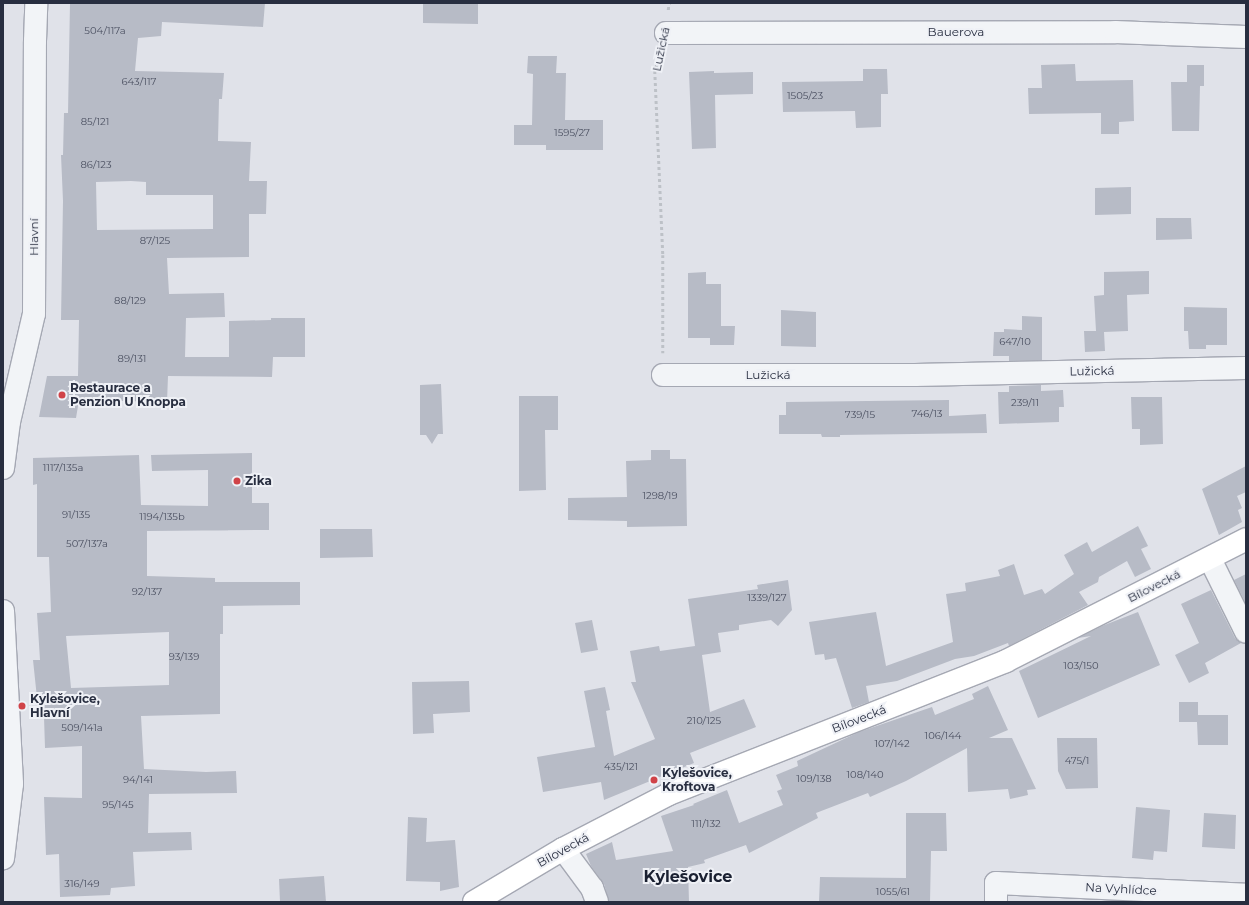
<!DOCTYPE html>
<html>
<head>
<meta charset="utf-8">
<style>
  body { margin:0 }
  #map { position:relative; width:1249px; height:905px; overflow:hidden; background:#e0e2e9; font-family:Montserrat,sans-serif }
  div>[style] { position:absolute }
  .building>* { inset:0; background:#b7bbc6 }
  .path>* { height:2.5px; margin-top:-1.25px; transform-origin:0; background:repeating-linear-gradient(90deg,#bdc1c7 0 3px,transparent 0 6px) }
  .roads { filter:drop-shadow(1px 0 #a5a8b3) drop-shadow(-1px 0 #a5a8b3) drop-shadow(0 1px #a5a8b3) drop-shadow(0 -1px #a5a8b3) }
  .street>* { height:22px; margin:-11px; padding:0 11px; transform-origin:11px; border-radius:11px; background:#f2f4f7 }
  .secondary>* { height:22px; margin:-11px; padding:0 11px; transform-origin:11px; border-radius:11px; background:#fff }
  .dots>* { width:11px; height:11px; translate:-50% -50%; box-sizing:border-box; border:2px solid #eff1f6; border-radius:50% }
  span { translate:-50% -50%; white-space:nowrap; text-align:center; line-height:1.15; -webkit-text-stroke:4px #eff1f6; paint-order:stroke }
  .number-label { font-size:10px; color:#4c5162 }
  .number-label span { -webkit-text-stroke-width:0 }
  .street-label { font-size:12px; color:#282e40 }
  .poi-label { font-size:12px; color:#282e40; font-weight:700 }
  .left { translate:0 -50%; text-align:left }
  .district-label { font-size:16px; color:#1a2031; font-weight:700 }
  .frame { position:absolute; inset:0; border:4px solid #282e40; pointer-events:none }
</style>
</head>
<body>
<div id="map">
  <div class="building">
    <i style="clip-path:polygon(evenodd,70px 3px,265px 3px,263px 27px,162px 22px,161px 36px,138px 38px,135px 71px,224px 73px,222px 99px,219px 99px,218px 141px,251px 142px,249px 181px,267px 181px,266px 214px,249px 214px,249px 257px,167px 258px,169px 294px,224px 293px,225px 317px,186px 318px,185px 357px,229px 357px,229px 321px,271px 320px,271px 318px,305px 318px,305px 357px,273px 357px,272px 377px,168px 376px,167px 402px,79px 400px,76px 418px,39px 417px,47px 376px,78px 376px,79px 320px,61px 320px,63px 201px,61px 155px,63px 155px,64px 113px,68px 113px,70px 3px,131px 181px,146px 182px,146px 195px,213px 195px,213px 229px,97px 230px,96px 182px,131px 181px)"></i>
    <i style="clip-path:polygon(423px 3px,478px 3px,478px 24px,423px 23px)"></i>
    <i style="clip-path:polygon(528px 56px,557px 56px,556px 73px,566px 73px,565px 120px,603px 120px,603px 150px,546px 150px,546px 145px,514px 145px,514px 125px,532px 125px,533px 74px,527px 73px)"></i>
    <i style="clip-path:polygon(1075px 64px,1076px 81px,1133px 80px,1134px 121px,1119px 122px,1119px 134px,1101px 134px,1101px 113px,1029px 114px,1028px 88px,1042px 88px,1041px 65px)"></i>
    <i style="clip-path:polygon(1187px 65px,1204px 65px,1204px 86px,1200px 86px,1199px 131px,1172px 131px,1171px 82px,1187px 82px)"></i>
    <i style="clip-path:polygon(863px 69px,887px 69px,888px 94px,881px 94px,881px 127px,856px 128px,855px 111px,783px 112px,782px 82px,863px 81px)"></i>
    <i style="clip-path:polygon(714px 71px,714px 73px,753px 72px,753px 94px,715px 95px,716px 148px,692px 149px,689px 72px)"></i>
    <i style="clip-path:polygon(1131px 187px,1131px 214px,1095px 215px,1095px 188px)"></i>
    <i style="clip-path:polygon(1156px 218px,1191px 218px,1192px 239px,1156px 240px)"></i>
    <i style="clip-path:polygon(1149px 271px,1149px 294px,1127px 295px,1128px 331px,1104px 332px,1105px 351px,1085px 352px,1084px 331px,1096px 331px,1094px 296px,1104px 295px,1104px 272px)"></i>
    <i style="clip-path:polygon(706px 272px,706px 284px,721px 284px,721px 326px,735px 326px,734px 345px,710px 345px,710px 338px,688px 338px,688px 273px)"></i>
    <i style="clip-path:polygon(1184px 307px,1227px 308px,1227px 345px,1206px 345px,1206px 349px,1189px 349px,1188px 331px,1184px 331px)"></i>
    <i style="clip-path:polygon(781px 310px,816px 312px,816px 347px,781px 346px)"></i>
    <i style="clip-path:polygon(1022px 316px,1042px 317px,1042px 360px,1009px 361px,1009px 356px,993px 356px,994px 332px,1004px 332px,1004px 329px,1022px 330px)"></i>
    <i style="clip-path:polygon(441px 384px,443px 434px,438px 434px,432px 444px,426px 435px,420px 435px,420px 385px)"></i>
    <i style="clip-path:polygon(1041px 385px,1041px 391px,1063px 390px,1064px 407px,1059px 407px,1059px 422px,999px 424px,998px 392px,1009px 392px,1009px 386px)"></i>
    <i style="clip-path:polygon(519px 396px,558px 396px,558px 430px,545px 430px,546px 490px,519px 491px)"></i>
    <i style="clip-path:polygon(1131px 397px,1162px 397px,1163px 444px,1140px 445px,1140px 429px,1132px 429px)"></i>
    <i style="clip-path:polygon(949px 400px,949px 416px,986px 414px,987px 433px,840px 435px,840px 437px,822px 437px,821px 434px,779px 434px,779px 415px,786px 415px,786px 402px)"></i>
    <i style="clip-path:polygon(651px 450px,670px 450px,670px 459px,686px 459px,687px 526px,627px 527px,627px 521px,568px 520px,568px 498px,627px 497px,626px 461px,651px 460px)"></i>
    <i style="clip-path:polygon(evenodd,252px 453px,252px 503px,269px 503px,269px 530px,147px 531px,147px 576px,215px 578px,215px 582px,300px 582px,300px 605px,223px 606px,223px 634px,220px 634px,220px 714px,141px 716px,144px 769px,206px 772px,236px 771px,237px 793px,149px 794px,148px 833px,191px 832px,192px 850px,133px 852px,135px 886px,111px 888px,110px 895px,60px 897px,59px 854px,46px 855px,44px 797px,82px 798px,82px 746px,45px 748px,44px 717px,39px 717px,33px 660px,40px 660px,37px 613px,51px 612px,49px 557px,37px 557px,37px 484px,33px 485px,33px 458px,139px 455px,141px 505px,208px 506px,208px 470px,152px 471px,151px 455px,252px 453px,169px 632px,169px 685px,71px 688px,66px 636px,169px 632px)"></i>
    <i style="clip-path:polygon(1246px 466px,1246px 492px,1237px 496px,1242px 508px,1238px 510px,1242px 522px,1219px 535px,1202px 489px)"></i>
    <i style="clip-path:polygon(1138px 526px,1148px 546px,1141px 549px,1151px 569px,1135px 577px,1127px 561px,1099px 577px,1098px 582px,1079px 592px,1088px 605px,1009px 646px,1008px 643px,974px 656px,955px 659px,897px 681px,866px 686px,869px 702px,852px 708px,836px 658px,825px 660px,824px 654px,815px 655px,809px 622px,876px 612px,886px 666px,953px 642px,946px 594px,966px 591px,965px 583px,1000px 576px,998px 570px,1014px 564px,1024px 595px,1042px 589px,1045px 594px,1074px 574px,1064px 555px,1087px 542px,1092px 552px)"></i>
    <i style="clip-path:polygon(320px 529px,372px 529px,373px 557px,320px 558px)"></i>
    <i style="clip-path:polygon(1246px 574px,1246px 604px,1234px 580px)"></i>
    <i style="clip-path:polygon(788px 580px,792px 610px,778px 626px,771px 620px,739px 625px,739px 630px,718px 633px,721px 652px,702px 655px,710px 712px,744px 699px,756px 727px,690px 753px,694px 763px,604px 800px,601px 782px,543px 792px,537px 757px,595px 747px,584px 691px,605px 687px,610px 710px,606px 711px,614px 756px,655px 739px,631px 682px,636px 682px,630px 651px,659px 646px,660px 651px,695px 646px,688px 599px,758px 589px,757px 585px)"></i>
    <i style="clip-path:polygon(1211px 590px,1235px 638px,1241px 643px,1205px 663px,1209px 673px,1189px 683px,1175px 655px,1199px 643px,1181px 604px)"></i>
    <i style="clip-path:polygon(1138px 612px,1160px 665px,1038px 718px,1019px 671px,1091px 636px,1078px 638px,1102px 626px)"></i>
    <i style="clip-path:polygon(592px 620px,598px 650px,581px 653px,575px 623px)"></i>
    <i style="clip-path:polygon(469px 681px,470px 712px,433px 714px,434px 733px,413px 734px,412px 682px)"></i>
    <i style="clip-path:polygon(988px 686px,1008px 730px,989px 738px,1012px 738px,1036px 789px,1027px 790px,1028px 795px,1010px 799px,1008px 789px,968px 792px,967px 748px,906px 781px,870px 797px,868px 793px,816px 813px,818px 818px,749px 853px,746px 845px,704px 860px,705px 863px,688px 867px,689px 902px,609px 902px,604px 884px,591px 866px,586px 854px,612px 842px,616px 860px,673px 851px,661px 816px,694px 805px,693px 804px,727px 790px,739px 823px,783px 805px,777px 791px,782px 789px,776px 775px,798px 766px,797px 761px,859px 732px,932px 707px,935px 715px,974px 699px,972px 694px)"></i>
    <i style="clip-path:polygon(1179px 702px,1198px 702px,1198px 715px,1228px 715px,1228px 745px,1198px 745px,1197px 722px,1179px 722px)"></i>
    <i style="clip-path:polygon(1057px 738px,1097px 738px,1098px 788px,1066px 789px,1058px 771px)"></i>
    <i style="clip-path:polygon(1136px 807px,1170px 810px,1167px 852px,1154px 851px,1153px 860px,1132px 858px)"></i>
    <i style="clip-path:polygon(906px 813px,946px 813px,947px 851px,931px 851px,930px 902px,819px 902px,820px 877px,906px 878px)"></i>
    <i style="clip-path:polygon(1204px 813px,1236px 815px,1235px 849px,1202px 847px)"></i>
    <i style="clip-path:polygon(408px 817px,427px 818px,426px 842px,455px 840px,459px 887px,440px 891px,440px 882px,406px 881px)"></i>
    <i style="clip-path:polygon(324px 876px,326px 902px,280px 902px,279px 879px)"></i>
  </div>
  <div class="path">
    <i style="left:668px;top:10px;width:7px;rotate:-82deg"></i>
    <i style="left:660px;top:54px;width:18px;rotate:106deg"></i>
    <i style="left:655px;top:71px;width:184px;rotate:87.5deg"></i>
    <i style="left:663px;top:255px;width:98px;rotate:90deg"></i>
  </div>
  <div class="roads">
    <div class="street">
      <i style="left:666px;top:33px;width:449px;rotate:-0.1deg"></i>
      <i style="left:1115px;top:32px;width:131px;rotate:2.2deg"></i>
      <i style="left:663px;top:375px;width:252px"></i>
      <i style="left:915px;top:375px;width:331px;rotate:-1.2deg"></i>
      <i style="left:3px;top:468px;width:46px;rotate:-82.6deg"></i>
      <i style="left:9px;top:422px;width:111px;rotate:-77deg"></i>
      <i style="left:34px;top:314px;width:273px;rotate:-89.8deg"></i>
      <i style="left:35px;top:41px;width:38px;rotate:-88deg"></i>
      <i style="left:1210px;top:559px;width:81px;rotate:63.7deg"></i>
      <i style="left:3px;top:611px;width:173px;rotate:87deg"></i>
      <i style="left:12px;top:784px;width:75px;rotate:96.9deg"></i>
      <i style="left:563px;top:849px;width:49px;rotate:53.4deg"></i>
      <i style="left:592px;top:888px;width:15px;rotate:70deg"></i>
      <i style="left:996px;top:902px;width:19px;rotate:-90deg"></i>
      <i style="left:996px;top:883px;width:250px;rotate:2.7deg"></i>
    </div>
    <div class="secondary">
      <i style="left:474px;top:902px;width:104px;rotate:-30.8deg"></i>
      <i style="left:563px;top:849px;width:119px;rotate:-27.4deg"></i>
      <i style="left:669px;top:794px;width:362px;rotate:-21.5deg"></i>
      <i style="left:1006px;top:661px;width:269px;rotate:-26.9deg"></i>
    </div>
  </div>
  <div class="dots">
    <i style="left:62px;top:395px;background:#d04348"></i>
    <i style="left:237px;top:481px;background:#d04348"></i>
    <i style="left:22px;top:706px;background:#d04348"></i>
    <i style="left:654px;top:780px;background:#d04348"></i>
  </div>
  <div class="number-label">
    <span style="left:105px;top:31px">504/117a</span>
    <span style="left:139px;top:82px">643/117</span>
    <span style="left:805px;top:96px">1505/23</span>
    <span style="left:95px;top:122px">85/121</span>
    <span style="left:572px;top:133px">1595/27</span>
    <span style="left:96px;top:165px">86/123</span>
    <span style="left:155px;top:241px">87/125</span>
    <span style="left:130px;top:301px">88/129</span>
    <span style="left:1015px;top:342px">647/10</span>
    <span style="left:132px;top:359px">89/131</span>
    <span style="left:1025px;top:403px">239/11</span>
    <span style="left:927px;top:414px">746/13</span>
    <span style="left:860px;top:415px">739/15</span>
    <span style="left:63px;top:468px">1117/135a</span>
    <span style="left:660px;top:496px">1298/19</span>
    <span style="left:76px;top:515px">91/135</span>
    <span style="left:162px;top:517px">1194/135b</span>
    <span style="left:87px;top:544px">507/137a</span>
    <span style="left:147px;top:592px">92/137</span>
    <span style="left:767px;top:598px">1339/127</span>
    <span style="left:184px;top:657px">93/139</span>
    <span style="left:1081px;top:666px">103/150</span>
    <span style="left:704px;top:721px">210/125</span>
    <span style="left:82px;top:728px">509/141a</span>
    <span style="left:943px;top:736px">106/144</span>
    <span style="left:892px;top:744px">107/142</span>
    <span style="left:1077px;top:761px">475/1</span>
    <span style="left:621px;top:767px">435/121</span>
    <span style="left:865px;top:775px">108/140</span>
    <span style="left:814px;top:779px">109/138</span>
    <span style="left:138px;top:780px">94/141</span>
    <span style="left:118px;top:805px">95/145</span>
    <span style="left:706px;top:824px">111/132</span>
    <span style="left:82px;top:884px">316/149</span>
    <span style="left:893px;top:892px">1055/61</span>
  </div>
  <div class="street-label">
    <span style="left:956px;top:32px">Bauerova</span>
    <span style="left:661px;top:49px;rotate:-78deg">Lužická</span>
    <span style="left:34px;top:237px;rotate:-90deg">Hlavní</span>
    <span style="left:1092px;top:371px;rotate:-1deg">Lužická</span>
    <span style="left:768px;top:375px">Lužická</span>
    <span style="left:1154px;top:586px;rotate:-27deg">Bílovecká</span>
    <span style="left:859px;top:719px;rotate:-21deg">Bílovecká</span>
    <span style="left:563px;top:850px;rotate:-29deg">Bílovecká</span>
    <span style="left:1121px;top:889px;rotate:3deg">Na Vyhlídce</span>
  </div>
  <div class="poi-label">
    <span class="left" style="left:70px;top:395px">Restaurace a<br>Penzion U Knoppa</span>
    <span class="left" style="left:245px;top:481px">Zika</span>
    <span class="left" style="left:30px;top:706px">Kylešovice,<br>Hlavní</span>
    <span class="left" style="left:662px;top:780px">Kylešovice,<br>Kroftova</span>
  </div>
  <div class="district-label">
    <span style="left:688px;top:877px">Kylešovice</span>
  </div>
  <div class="frame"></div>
</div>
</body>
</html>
